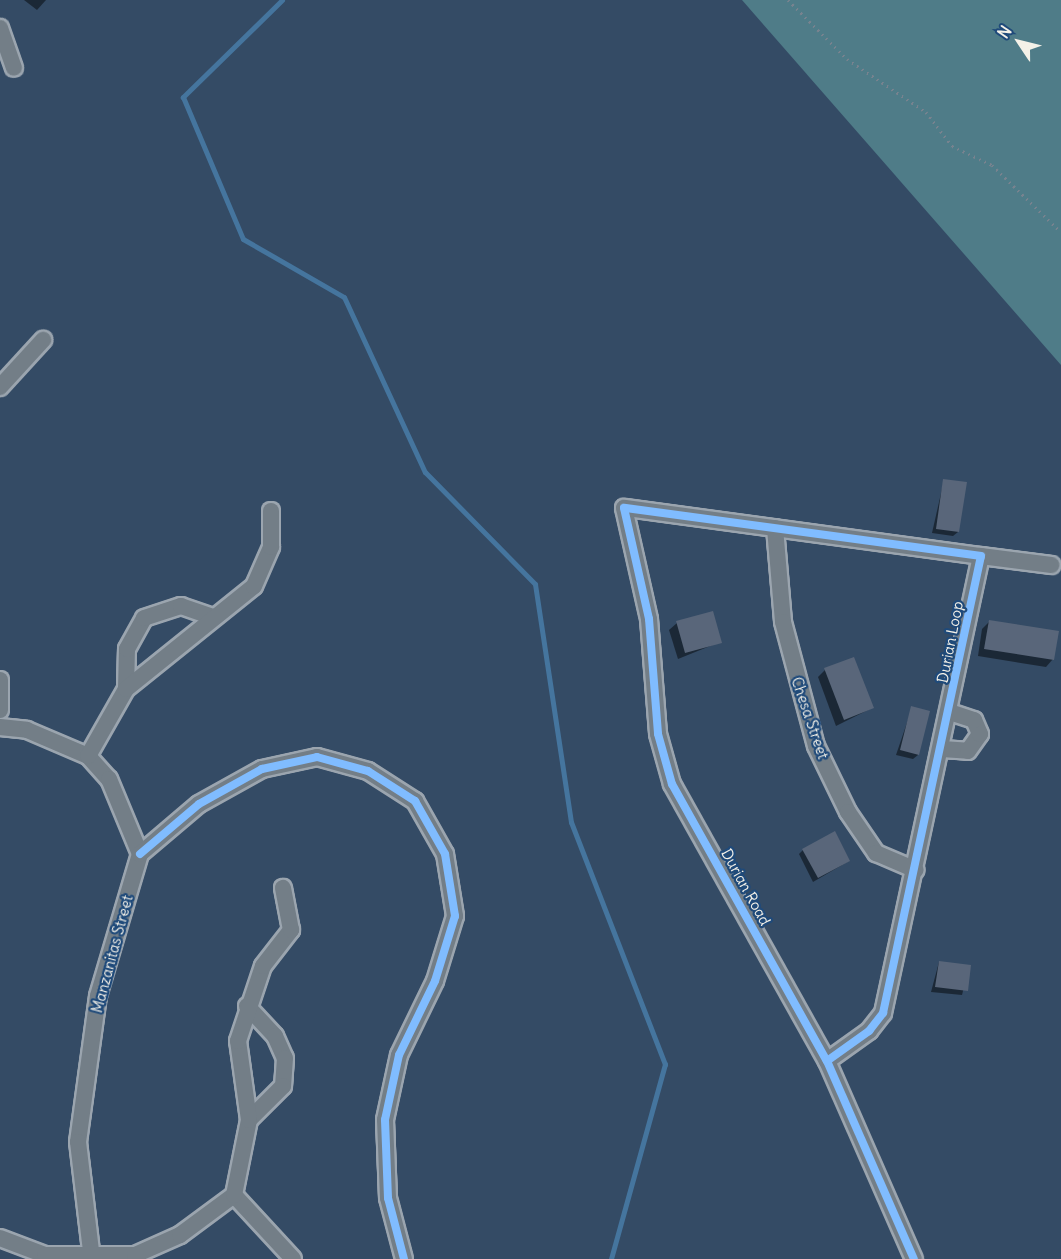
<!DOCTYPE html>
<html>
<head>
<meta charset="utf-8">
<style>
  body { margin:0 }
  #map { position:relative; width:1061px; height:1259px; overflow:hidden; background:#344b65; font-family:Delius,sans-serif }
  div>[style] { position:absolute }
  .green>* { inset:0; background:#4f7c88 }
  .shadow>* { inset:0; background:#0007 }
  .stream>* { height:5px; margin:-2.5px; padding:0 2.5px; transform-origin:2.5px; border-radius:2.5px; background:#45759e }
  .building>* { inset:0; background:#59667a }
  .path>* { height:3px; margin-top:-1.5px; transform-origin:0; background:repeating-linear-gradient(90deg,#78838f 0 1.5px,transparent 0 6px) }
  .roads { filter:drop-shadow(2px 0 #9ba5af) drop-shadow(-2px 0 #9ba5af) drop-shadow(0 2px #9ba5af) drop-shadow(0 -2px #9ba5af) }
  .minor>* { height:16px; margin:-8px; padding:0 8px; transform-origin:8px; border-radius:8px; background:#737e87 }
  .cycleway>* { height:8px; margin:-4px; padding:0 4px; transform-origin:4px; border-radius:4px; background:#80bcff }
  span { translate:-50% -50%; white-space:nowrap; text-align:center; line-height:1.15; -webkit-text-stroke:4.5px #1f4a7a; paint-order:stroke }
  .street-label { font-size:15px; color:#f4f1e8 }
  .north { position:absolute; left:989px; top:12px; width:60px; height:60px; -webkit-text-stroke:4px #1f4a7a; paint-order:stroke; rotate:305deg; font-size:16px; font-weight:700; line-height:24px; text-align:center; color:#f4f1e8 }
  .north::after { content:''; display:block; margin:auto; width:21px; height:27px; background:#f4f1e8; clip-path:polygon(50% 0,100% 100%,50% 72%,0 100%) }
</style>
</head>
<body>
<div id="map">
  <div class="green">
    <i style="clip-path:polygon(742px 0,1061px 0,1061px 365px)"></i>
  </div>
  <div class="shadow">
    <i style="clip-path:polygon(24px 0,46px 0,37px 10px)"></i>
    <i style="clip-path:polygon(944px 480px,958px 532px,953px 536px,932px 533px)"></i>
    <i style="clip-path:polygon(989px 622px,1053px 659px,1046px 667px,978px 656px,982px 629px)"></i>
    <i style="clip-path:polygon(677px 623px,720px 642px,678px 659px,669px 630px)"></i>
    <i style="clip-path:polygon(825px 670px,872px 708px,836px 726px,818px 677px)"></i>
    <i style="clip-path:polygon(912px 708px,918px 755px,913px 759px,896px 755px)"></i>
    <i style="clip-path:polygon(803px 850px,849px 861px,813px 882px,799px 854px)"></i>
    <i style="clip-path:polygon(939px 962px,969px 966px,962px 995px,931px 992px)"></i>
  </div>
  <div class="stream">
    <i style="left:282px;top:0;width:139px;rotate:135.6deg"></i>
    <i style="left:183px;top:97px;width:154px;rotate:67.1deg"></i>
    <i style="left:243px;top:239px;width:116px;rotate:29.9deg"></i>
    <i style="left:344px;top:297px;width:193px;rotate:65.2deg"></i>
    <i style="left:425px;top:472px;width:157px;rotate:45.5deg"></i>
    <i style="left:535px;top:584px;width:241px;rotate:81.4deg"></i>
    <i style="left:571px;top:822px;width:260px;rotate:68.8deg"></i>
    <i style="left:665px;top:1064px;width:202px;rotate:105.5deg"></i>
  </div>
  <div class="building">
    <i style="clip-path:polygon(943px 479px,967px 482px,959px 532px,936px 529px)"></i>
    <i style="clip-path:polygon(713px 611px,722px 643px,685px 653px,676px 621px)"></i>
    <i style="clip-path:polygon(989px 620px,1059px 631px,1054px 660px,984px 649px)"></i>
    <i style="clip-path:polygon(854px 657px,874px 708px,844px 720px,824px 668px)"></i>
    <i style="clip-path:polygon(911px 706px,930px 711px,919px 755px,900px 750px)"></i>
    <i style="clip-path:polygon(835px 831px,850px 861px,818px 878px,802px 849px)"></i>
    <i style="clip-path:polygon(939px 961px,971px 965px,968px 991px,935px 987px)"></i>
  </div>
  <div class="path">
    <i style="left:788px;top:0;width:83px;rotate:45deg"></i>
    <i style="left:847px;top:59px;width:95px;rotate:33.9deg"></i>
    <i style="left:926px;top:112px;width:43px;rotate:52.6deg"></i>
    <i style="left:952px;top:146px;width:44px;rotate:25.4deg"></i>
    <i style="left:992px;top:165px;width:96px;rotate:44.2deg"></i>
  </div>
  <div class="roads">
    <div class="minor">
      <i style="left:0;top:28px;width:42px;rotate:70.7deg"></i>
      <i style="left:0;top:387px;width:64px;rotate:-47.5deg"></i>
      <i style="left:775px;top:528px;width:94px;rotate:85.1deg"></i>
      <i style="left:783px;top:622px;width:128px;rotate:75.1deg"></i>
      <i style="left:816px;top:746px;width:73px;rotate:64.1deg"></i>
      <i style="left:848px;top:812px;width:50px;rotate:55.7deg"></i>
      <i style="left:876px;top:853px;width:43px;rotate:23deg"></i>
      <i style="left:981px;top:556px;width:71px;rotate:7.3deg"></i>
      <i style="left:0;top:680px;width:30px;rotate:90deg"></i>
      <i style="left:126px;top:689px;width:40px;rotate:-88.6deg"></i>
      <i style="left:127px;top:649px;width:35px;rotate:-61deg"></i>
      <i style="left:144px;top:618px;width:39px;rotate:-18deg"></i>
      <i style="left:181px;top:606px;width:34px;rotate:19deg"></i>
      <i style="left:0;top:727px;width:27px;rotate:6deg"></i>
      <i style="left:27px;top:730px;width:66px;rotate:23.1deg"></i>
      <i style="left:88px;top:756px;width:31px;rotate:48deg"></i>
      <i style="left:109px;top:779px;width:81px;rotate:67.5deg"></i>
      <i style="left:140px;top:854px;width:148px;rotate:106.5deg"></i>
      <i style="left:98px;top:996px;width:147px;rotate:97.8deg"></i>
      <i style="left:78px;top:1142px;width:118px;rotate:83.2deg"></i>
      <i style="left:942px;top:749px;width:26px;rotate:4deg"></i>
      <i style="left:968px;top:751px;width:21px;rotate:-55deg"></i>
      <i style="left:980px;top:734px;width:15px;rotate:-113deg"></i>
      <i style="left:974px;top:720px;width:26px;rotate:-162deg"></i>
      <i style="left:88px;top:756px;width:77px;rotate:-60.4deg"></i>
      <i style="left:126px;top:689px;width:164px;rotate:-38.8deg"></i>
      <i style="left:254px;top:586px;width:43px;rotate:-66.4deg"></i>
      <i style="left:271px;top:547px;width:36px;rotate:-90deg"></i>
      <i style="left:140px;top:854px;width:77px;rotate:-40.3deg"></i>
      <i style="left:199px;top:804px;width:72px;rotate:-29.1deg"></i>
      <i style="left:262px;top:769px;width:56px;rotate:-12.3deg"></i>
      <i style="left:317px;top:757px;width:53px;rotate:15.4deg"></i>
      <i style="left:368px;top:771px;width:56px;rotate:32.6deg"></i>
      <i style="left:415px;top:801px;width:61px;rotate:60.5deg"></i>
      <i style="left:445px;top:854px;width:63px;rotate:80.8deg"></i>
      <i style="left:455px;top:916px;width:68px;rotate:107.1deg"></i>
      <i style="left:435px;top:981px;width:82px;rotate:115.9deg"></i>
      <i style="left:399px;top:1055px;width:66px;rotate:102.2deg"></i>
      <i style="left:385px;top:1120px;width:78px;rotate:87.8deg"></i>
      <i style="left:388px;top:1198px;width:63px;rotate:75.3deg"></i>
      <i style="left:247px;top:1006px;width:41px;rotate:47deg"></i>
      <i style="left:275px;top:1036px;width:24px;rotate:66deg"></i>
      <i style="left:285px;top:1058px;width:28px;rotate:94deg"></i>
      <i style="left:283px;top:1086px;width:48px;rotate:135deg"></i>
      <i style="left:827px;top:1061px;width:52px;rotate:-35.5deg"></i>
      <i style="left:869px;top:1031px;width:23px;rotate:-52deg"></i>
      <i style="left:883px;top:1013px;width:467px;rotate:-77.9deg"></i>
      <i style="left:981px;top:556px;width:360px;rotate:-172.3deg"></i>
      <i style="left:624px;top:508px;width:114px;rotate:77.3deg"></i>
      <i style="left:649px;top:619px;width:115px;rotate:85.5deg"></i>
      <i style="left:658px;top:734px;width:52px;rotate:74.4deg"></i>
      <i style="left:672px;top:784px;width:317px;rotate:60.8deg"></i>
      <i style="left:827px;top:1061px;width:216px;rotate:66.3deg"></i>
      <i style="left:234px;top:1195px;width:87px;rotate:47.3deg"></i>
      <i style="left:0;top:1238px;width:48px;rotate:20.7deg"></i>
      <i style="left:45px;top:1255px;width:90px"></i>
      <i style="left:135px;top:1255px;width:49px;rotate:-24deg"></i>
      <i style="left:180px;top:1235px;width:67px;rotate:-36.5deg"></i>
      <i style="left:234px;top:1195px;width:76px;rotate:-78.7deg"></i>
      <i style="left:249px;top:1120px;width:80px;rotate:-97.9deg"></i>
      <i style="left:238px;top:1041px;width:79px;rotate:-71.6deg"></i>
      <i style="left:263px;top:966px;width:46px;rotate:-52.1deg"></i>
      <i style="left:291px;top:930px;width:43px;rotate:-100.8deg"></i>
    </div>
  </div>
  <div class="cycleway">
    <i style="left:140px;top:854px;width:77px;rotate:-40.3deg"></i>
    <i style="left:199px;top:804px;width:72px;rotate:-29.1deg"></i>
    <i style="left:262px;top:769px;width:56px;rotate:-12.3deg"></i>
    <i style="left:317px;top:757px;width:53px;rotate:15.4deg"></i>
    <i style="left:368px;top:771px;width:56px;rotate:32.6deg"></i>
    <i style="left:415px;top:801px;width:61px;rotate:60.5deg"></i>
    <i style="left:445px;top:854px;width:63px;rotate:80.8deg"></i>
    <i style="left:455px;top:916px;width:68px;rotate:107.1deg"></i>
    <i style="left:435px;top:981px;width:82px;rotate:115.9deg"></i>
    <i style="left:399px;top:1055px;width:66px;rotate:102.2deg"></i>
    <i style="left:385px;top:1120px;width:78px;rotate:87.8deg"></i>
    <i style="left:388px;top:1198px;width:63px;rotate:75.3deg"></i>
    <i style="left:827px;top:1061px;width:52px;rotate:-35.5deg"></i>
    <i style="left:869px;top:1031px;width:23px;rotate:-52deg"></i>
    <i style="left:883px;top:1013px;width:467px;rotate:-77.9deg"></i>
    <i style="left:981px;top:556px;width:360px;rotate:-172.3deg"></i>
    <i style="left:624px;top:508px;width:114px;rotate:77.3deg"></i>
    <i style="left:649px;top:619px;width:115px;rotate:85.5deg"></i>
    <i style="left:658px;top:734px;width:52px;rotate:74.4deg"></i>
    <i style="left:672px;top:784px;width:317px;rotate:60.8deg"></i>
    <i style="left:827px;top:1061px;width:216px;rotate:66.3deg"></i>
  </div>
  <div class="street-label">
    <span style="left:950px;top:642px;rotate:-79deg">Durian Loop</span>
    <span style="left:810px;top:718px;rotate:71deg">Chesa Street</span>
    <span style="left:746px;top:887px;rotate:61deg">Durian Road</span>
    <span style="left:112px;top:954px;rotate:-75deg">Manzanitas Street</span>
  </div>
  <div class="north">N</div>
</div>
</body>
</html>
